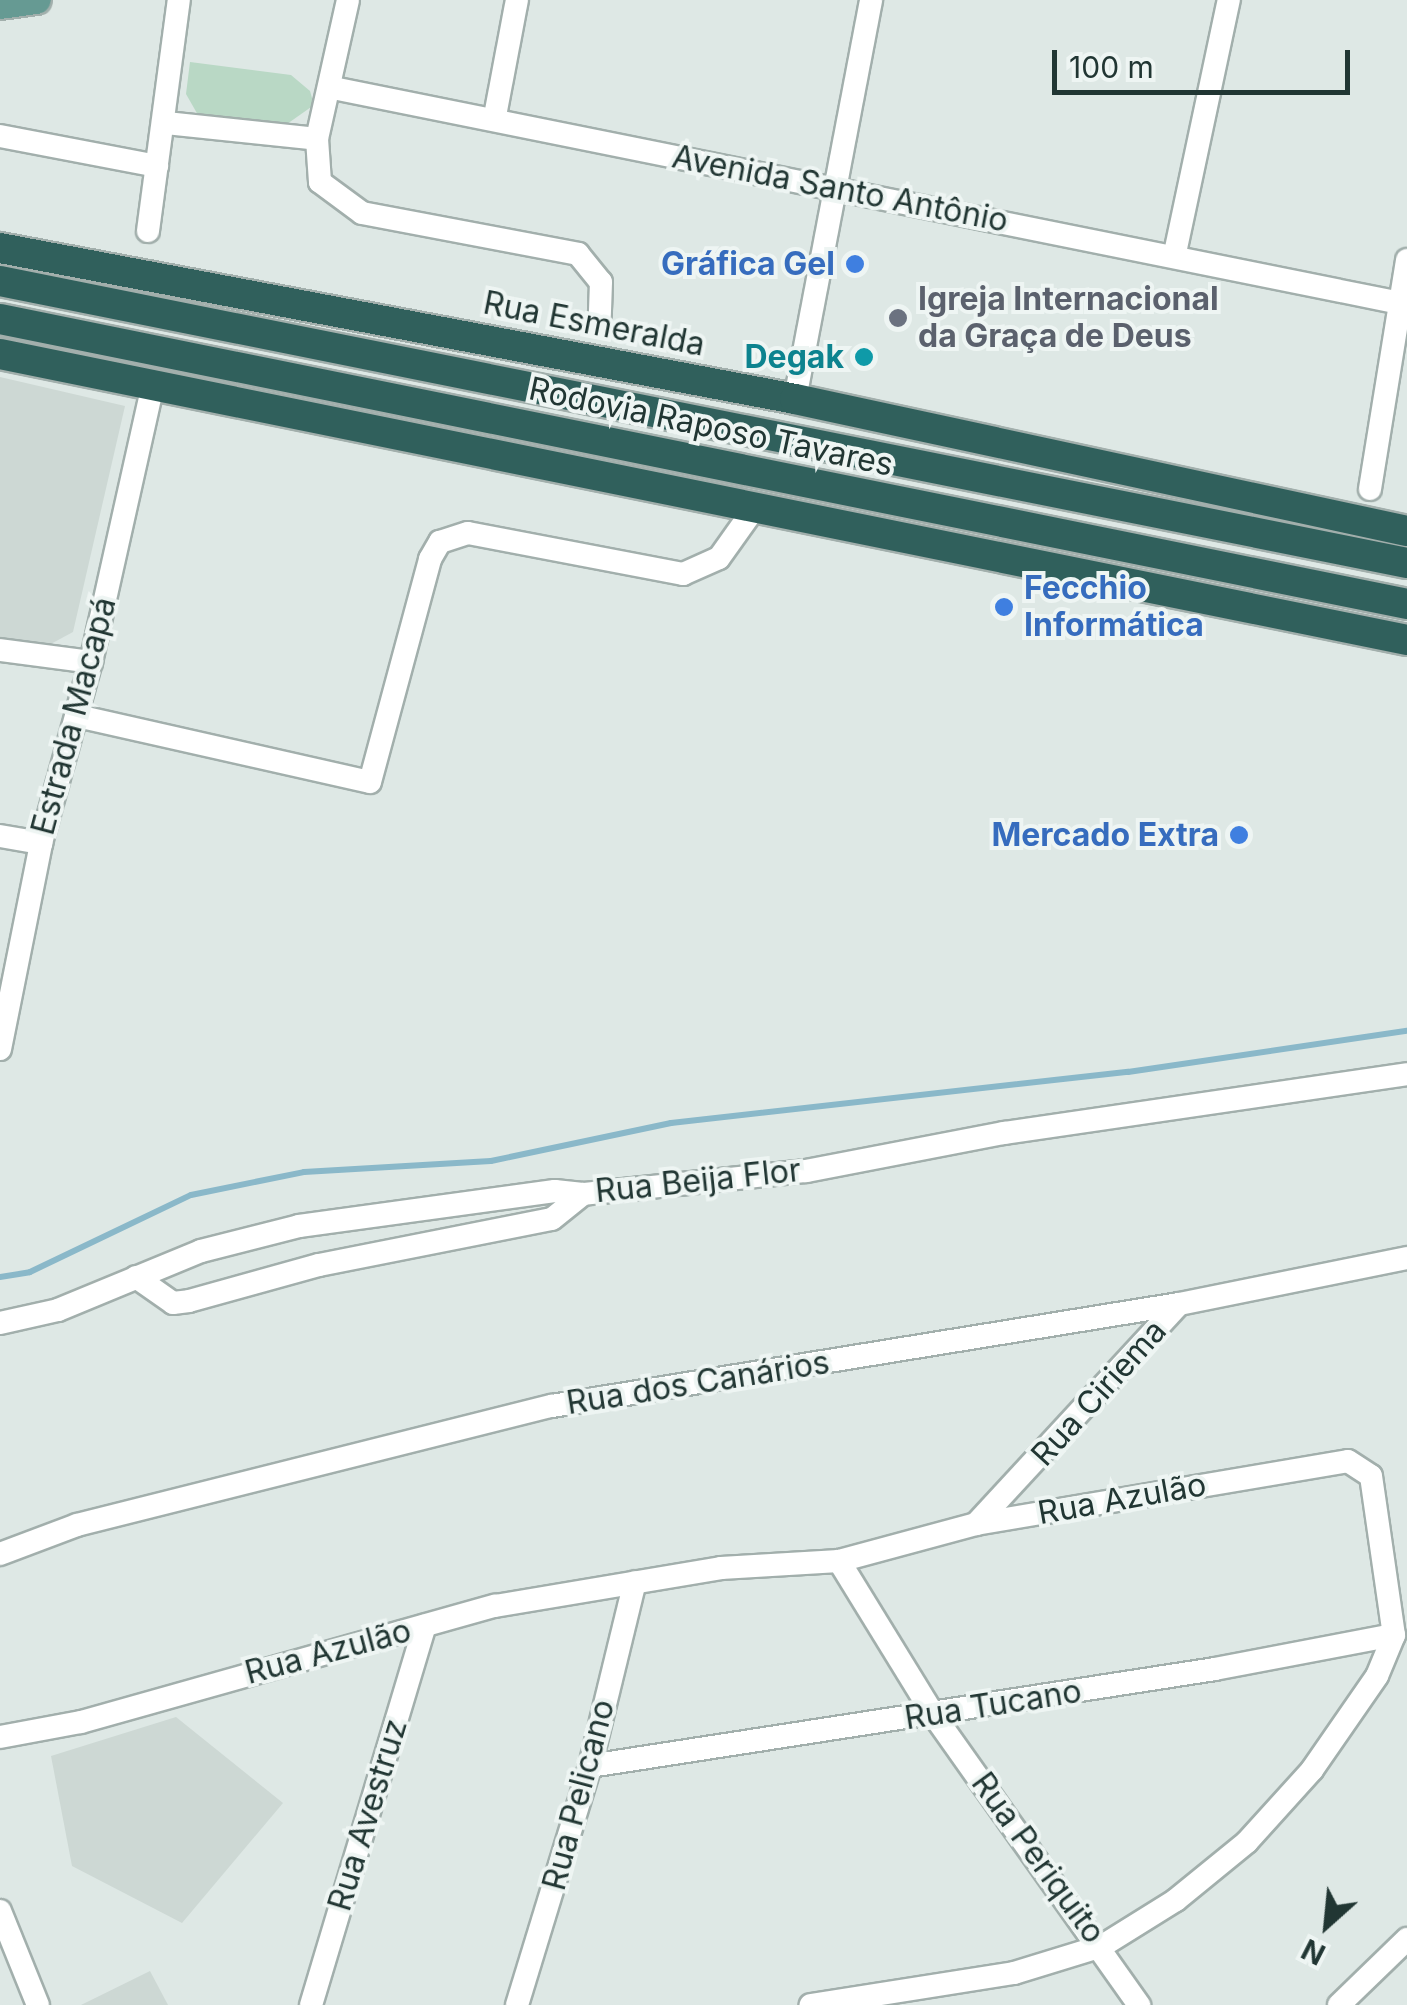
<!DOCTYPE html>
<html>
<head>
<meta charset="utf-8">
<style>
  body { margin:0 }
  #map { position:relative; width:1407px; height:2005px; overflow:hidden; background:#dee8e5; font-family:Inter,sans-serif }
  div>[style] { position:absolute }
  .built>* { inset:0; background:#cdd8d4 }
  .green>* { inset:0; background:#b9d8c5 }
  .stream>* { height:6px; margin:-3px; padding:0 3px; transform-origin:3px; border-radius:3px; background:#8ab8c9 }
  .roads { filter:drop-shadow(2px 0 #a2afac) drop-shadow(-2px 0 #a2afac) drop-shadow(0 2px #a2afac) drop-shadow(0 -2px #a2afac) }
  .minor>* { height:22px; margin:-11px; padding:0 11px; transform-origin:11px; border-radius:11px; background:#fff }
  .major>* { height:28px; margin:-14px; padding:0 14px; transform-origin:14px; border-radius:14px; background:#669a93 }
  .highway>* { height:30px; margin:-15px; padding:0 15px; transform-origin:15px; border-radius:15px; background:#30605c }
  .dots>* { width:28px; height:28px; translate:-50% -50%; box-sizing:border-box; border:5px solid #eef5f3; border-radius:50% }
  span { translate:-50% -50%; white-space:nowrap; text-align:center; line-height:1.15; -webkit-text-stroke:8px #eef5f3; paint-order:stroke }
  .street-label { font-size:32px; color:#213633 }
  .shop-label { font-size:32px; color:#366cbe; font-weight:700 }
  .right { translate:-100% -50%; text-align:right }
  .left { translate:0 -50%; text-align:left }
  .worship-label { font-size:32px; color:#5b616d; font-weight:700 }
  .culture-label { font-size:32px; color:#0d838f; font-weight:700 }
  .north { position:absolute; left:1277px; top:1875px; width:100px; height:100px; -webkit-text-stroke:8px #eef5f3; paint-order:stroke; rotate:207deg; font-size:28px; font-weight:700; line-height:40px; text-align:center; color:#213633 }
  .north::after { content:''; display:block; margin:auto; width:35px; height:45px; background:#213633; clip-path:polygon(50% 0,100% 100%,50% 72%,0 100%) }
  .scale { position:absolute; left:1052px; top:50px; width:298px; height:45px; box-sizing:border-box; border:5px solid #213633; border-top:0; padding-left:12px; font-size:30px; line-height:35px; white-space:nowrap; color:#213633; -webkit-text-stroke:8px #eef5f3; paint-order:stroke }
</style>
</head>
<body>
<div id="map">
  <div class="built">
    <i style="clip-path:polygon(0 377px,125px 406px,73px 632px,47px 646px,0 641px)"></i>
    <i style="clip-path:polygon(176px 1717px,283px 1803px,182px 1923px,72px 1866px,51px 1756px)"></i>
    <i style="clip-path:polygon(150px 1971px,168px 2005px,81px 2005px)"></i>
  </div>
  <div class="green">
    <i style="clip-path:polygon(190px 62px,291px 75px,310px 91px,314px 105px,287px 124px,257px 130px,198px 115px,186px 94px)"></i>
  </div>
  <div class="stream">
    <i style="left:0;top:1277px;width:30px;rotate:-9deg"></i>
    <i style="left:30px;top:1272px;width:178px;rotate:-25.6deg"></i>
    <i style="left:191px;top:1195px;width:115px;rotate:-11.5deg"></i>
    <i style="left:304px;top:1172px;width:187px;rotate:-3.4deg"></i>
    <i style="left:491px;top:1161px;width:184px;rotate:-11.9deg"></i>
    <i style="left:671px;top:1123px;width:460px;rotate:-6.4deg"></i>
    <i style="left:1128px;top:1072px;width:282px;rotate:-8.4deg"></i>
  </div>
  <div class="roads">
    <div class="minor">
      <i style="left:348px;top:0;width:142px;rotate:102.6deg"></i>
      <i style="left:317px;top:139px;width:43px;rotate:86deg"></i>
      <i style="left:320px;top:182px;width:52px;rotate:36.4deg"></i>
      <i style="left:362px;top:213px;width:220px;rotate:10.7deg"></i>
      <i style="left:578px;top:254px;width:36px;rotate:51deg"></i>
      <i style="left:601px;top:282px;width:33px;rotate:92deg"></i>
      <i style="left:333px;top:88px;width:1088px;rotate:11.39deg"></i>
      <i style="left:495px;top:116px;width:118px;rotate:-79.3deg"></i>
      <i style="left:166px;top:123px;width:152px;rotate:6deg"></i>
      <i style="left:0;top:136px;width:160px;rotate:10.8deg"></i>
      <i style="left:148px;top:231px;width:233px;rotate:-82.4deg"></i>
      <i style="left:1175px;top:253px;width:259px;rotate:-78deg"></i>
      <i style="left:795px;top:399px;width:406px;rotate:-79.2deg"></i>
      <i style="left:1370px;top:489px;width:232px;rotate:-80.8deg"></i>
      <i style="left:0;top:650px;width:92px;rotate:7.5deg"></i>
      <i style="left:77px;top:716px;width:300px;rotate:12.7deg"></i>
      <i style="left:370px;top:782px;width:231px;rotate:-74.9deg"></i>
      <i style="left:430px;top:559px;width:20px;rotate:-60deg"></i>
      <i style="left:440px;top:542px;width:29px;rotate:-18deg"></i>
      <i style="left:468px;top:533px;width:219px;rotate:10.8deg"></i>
      <i style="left:683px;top:574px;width:39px;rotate:-24deg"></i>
      <i style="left:719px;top:558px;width:64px;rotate:-54.6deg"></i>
      <i style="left:0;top:836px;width:42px;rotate:9.7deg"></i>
      <i style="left:0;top:1049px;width:210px;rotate:-78.7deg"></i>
      <i style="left:41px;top:843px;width:188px;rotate:-74.6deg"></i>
      <i style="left:91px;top:662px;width:284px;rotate:-77.4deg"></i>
      <i style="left:136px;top:1277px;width:45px;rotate:35.1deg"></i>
      <i style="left:173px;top:1303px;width:16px;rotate:-7deg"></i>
      <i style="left:189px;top:1301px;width:135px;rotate:-15.5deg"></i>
      <i style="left:319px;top:1265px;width:237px;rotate:-11.2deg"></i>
      <i style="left:552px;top:1219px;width:40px;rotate:-39deg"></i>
      <i style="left:0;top:1323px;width:59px;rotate:-12.6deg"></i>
      <i style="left:58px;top:1310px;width:155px;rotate:-22.4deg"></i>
      <i style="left:201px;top:1251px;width:101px;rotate:-14.3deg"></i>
      <i style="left:299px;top:1226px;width:258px;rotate:-7.8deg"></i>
      <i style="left:555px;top:1191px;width:28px;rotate:6deg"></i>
      <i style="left:583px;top:1194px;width:224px;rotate:-5.9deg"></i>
      <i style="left:806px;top:1171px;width:202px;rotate:-10.9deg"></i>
      <i style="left:1004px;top:1133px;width:407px;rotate:-8.3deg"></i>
      <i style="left:976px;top:1524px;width:299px;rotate:-47.3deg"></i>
      <i style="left:0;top:1554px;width:82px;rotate:-20.6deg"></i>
      <i style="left:77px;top:1525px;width:490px;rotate:-14.1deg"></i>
      <i style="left:552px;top:1406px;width:635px;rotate:-9.24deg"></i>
      <i style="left:1179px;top:1304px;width:233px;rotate:-11.4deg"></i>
      <i style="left:839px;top:1561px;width:180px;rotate:58.4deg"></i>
      <i style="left:933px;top:1714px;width:357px;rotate:54.7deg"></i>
      <i style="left:0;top:1737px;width:82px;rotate:-10.5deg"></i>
      <i style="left:81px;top:1722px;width:430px;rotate:-15.7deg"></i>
      <i style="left:495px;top:1606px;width:229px;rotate:-9.5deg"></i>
      <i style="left:721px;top:1568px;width:118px;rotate:-3.4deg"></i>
      <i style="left:839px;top:1561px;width:142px;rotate:-15.1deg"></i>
      <i style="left:976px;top:1524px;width:377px;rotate:-9.6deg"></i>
      <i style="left:1348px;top:1461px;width:27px;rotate:33deg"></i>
      <i style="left:1371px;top:1476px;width:161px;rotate:81.8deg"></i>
      <i style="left:1394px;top:1635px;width:44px;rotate:112.5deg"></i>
      <i style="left:1377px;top:1676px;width:114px;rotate:124.7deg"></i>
      <i style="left:1312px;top:1770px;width:97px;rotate:132.1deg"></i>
      <i style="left:1247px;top:1842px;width:92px;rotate:140.8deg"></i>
      <i style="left:1176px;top:1900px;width:87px;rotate:148.1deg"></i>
      <i style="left:1102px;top:1946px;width:92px;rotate:162.9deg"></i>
      <i style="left:1014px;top:1973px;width:206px;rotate:171deg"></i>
      <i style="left:590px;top:1766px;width:632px;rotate:-8.82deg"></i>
      <i style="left:1215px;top:1669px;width:182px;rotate:-10.8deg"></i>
      <i style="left:0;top:1911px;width:101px;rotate:68deg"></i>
      <i style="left:311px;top:2005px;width:396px;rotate:-73.3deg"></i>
      <i style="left:517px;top:2005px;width:250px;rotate:-73deg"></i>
      <i style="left:590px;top:1766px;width:189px;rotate:-76.3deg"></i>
      <i style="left:1339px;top:2005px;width:95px;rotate:-44.1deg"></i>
    </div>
    <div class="major">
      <i style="left:0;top:5px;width:37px;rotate:-8deg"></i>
    </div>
    <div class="highway">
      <i style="left:0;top:248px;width:809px;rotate:10.75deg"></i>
      <i style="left:795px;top:399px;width:626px;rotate:12.17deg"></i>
      <i style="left:0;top:281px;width:1435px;rotate:11.33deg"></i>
      <i style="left:0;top:319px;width:1436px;rotate:11.45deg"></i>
      <i style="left:0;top:354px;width:1436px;rotate:11.49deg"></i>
    </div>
  </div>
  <div class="dots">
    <i style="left:855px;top:264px;background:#3f7fe0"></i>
    <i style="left:898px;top:318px;background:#6b7280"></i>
    <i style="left:864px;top:357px;background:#0f9aa8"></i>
    <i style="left:1004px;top:607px;background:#3f7fe0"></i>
    <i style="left:1239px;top:835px;background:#3f7fe0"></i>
  </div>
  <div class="street-label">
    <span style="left:840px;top:189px;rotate:11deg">Avenida Santo Antônio</span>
    <span style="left:594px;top:324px;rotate:11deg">Rua Esmeralda</span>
    <span style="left:711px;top:427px;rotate:12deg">Rodovia Raposo Tavares</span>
    <span style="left:74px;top:716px;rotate:-75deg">Estrada Macapá</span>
    <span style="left:698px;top:1181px;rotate:-6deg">Rua Beija Flor</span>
    <span style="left:698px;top:1383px;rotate:-9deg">Rua dos Canários</span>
    <span style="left:1099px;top:1393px;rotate:-48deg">Rua Ciriema</span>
    <span style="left:1122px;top:1499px;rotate:-10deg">Rua Azulão</span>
    <span style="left:328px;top:1652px;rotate:-15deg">Rua Azulão</span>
    <span style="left:993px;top:1705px;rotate:-9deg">Rua Tucano</span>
    <span style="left:579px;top:1795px;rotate:-75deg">Rua Pelicano</span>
    <span style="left:368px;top:1815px;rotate:-73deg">Rua Avestruz</span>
    <span style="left:1038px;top:1858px;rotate:54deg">Rua Periquito</span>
  </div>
  <div class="shop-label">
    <span class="right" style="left:835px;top:264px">Gráfica Gel</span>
    <span class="left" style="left:1024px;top:607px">Fecchio<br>Informática</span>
    <span class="right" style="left:1219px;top:835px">Mercado Extra</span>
  </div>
  <div class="worship-label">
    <span class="left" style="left:918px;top:318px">Igreja Internacional<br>da Graça de Deus</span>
  </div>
  <div class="culture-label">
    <span class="right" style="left:844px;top:357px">Degak</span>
  </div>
  <div class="north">N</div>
  <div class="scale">100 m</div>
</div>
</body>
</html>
